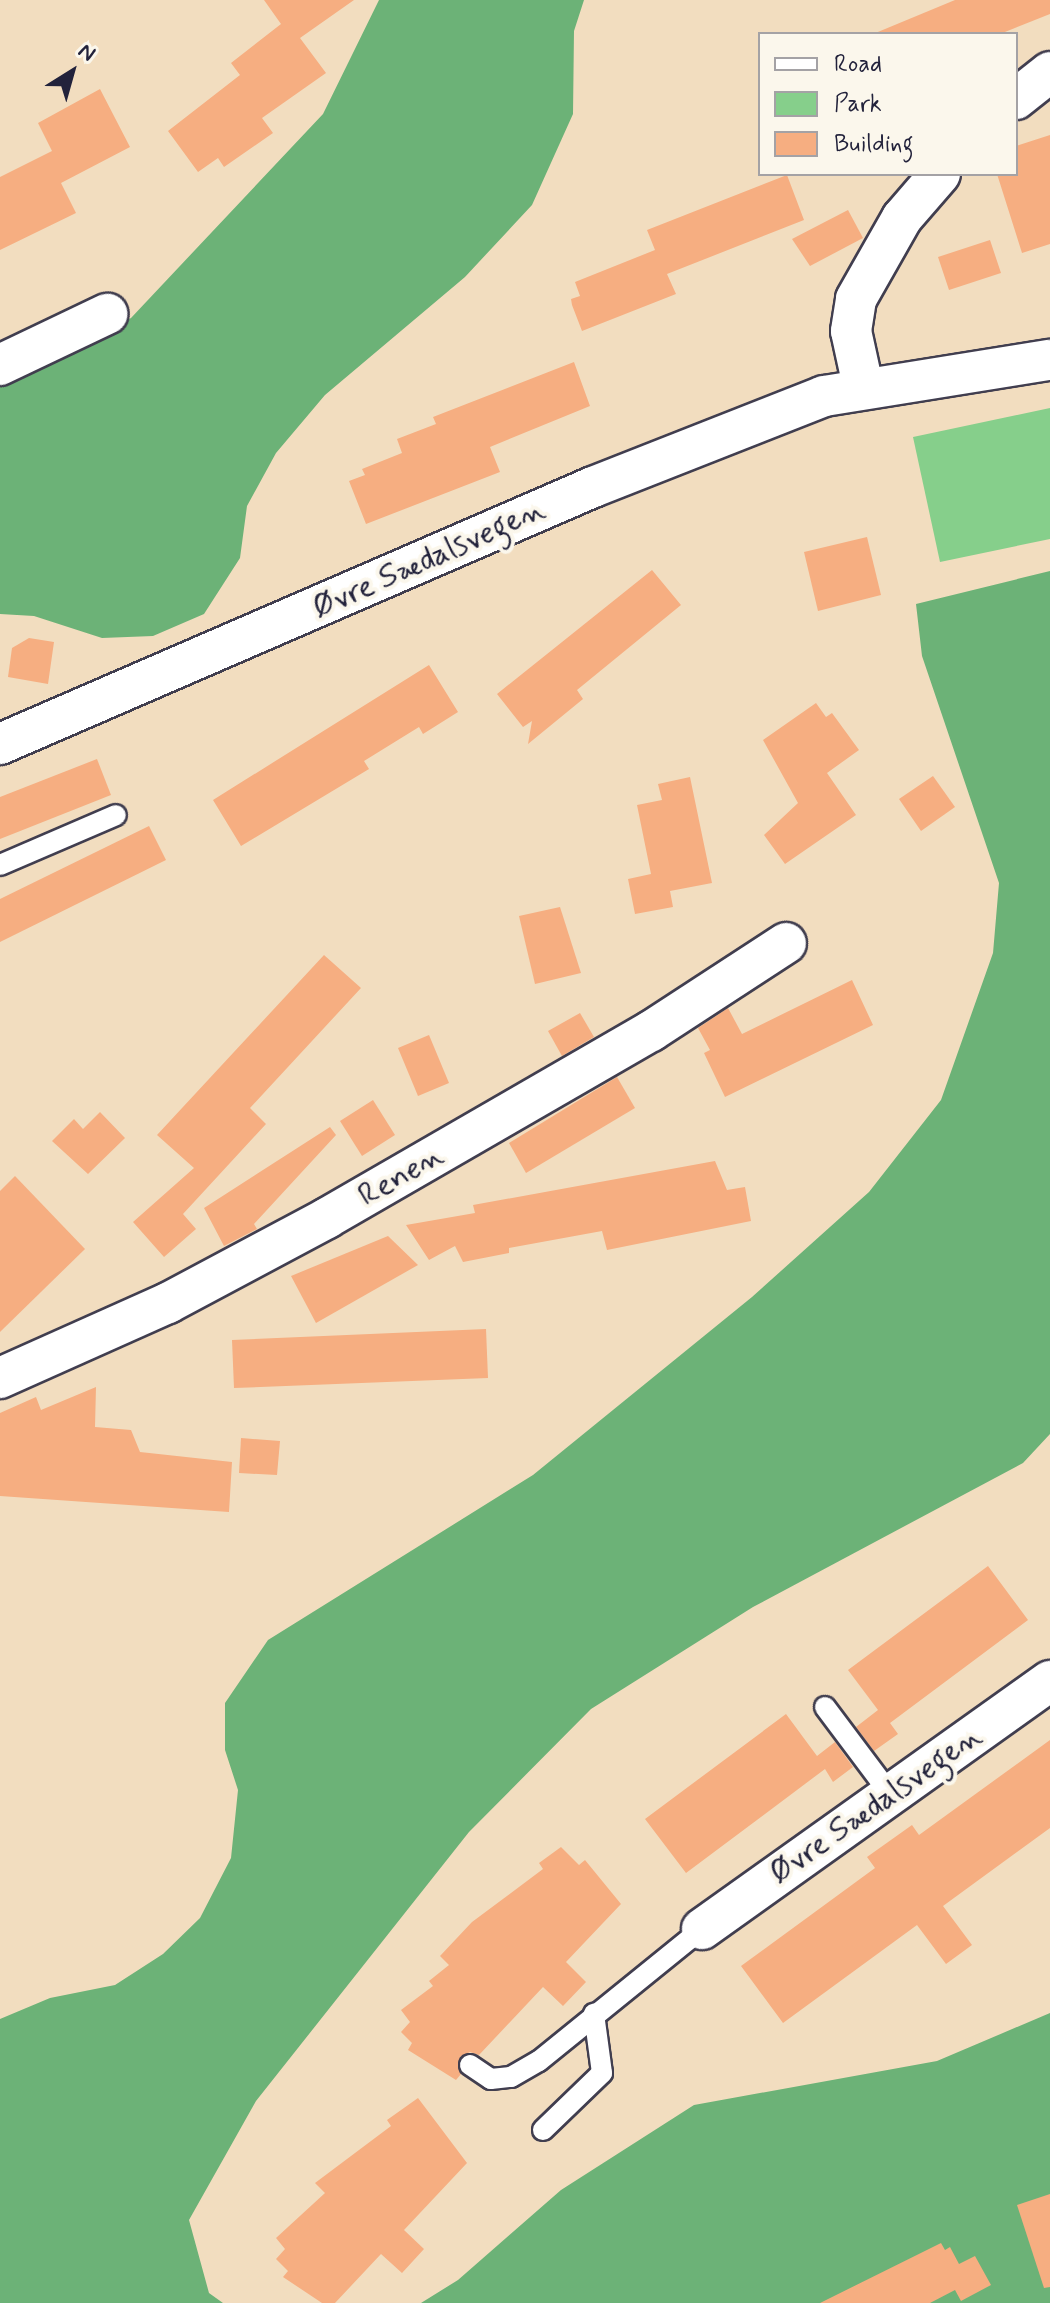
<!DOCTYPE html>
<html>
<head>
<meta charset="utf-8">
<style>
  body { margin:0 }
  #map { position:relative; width:1050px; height:2303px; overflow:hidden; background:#f2ddbf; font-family:Mynerve,sans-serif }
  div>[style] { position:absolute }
  .green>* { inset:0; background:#86cf8b }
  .forest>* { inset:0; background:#6cb277 }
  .building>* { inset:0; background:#f6ae81 }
  .roads { filter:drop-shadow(2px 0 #413e4f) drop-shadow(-2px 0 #413e4f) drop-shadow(0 2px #413e4f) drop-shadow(0 -2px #413e4f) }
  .service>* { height:20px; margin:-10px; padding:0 10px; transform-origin:10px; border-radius:10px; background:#fff }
  .minor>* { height:40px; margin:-20px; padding:0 20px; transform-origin:20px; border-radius:20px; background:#fff }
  span { translate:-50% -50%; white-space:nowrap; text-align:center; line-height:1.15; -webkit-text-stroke:8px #fbf7ec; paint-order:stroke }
  .street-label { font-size:32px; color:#22223b }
  .legend { position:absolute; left:758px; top:32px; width:260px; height:144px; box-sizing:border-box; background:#fbf7ec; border:2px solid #a4a2a5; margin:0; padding:10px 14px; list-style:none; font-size:24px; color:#22223b }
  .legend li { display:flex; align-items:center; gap:16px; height:40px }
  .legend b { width:40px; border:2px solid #a4a2a5 }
  .north { position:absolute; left:32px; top:32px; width:80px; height:80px; -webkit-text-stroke:6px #fbf7ec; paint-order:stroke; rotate:37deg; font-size:22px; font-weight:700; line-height:32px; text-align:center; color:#22223b }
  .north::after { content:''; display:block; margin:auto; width:28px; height:36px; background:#22223b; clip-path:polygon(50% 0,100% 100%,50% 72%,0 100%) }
</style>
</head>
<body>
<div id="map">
  <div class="green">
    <i style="clip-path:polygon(1050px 408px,1050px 539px,940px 562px,913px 437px)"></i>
  </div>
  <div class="forest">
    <i style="clip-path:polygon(379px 0,584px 0,574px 31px,573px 114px,532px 205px,465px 277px,325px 395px,276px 453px,247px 506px,240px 558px,204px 614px,153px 636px,102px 638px,34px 616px,0 614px,0 379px,49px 363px,131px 318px,323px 114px)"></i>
    <i style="clip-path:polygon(1050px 571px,1050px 1434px,1023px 1463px,753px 1607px,591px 1709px,469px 1832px,256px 2101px,189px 2220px,209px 2293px,223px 2303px,0 2303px,0 2019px,50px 1998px,115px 1985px,163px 1954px,200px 1918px,231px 1858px,238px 1790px,225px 1750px,225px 1703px,268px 1640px,533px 1475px,752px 1297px,869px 1192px,941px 1100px,993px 953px,999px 883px,922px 656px,916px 604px)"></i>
    <i style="clip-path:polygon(1050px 2013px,1050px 2303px,421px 2303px,458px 2280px,561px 2190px,694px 2105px,937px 2061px)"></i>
  </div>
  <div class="building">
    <i style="clip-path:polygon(264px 0,354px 0,300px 38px,326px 73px,262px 118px,273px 133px,224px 167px,218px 158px,198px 172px,168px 131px,240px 75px,231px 63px,281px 24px)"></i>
    <i style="clip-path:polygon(955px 0,1050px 0,1050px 14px,1000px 34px,873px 34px)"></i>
    <i style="clip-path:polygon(100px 89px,130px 147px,61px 183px,76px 213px,0 250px,0 177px,52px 151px,38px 123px)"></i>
    <i style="clip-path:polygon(1050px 135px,1050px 244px,1022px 253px,997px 174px,1016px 174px,1016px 146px)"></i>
    <i style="clip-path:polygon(787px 175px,804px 220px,667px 274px,676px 294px,582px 331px,572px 305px,571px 299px,580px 296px,575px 282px,655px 250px,647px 230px)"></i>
    <i style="clip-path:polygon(848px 210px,863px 238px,810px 266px,792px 239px)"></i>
    <i style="clip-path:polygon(990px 240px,1001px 273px,949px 290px,938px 257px)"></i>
    <i style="clip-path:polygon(574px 362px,590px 406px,490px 447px,500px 472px,366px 524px,349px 481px,365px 475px,362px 469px,402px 453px,397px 439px,436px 424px,433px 417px)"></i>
    <i style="clip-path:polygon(867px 537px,881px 595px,818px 611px,804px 552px)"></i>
    <i style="clip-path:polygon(652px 570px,681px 605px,577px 690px,583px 699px,528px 744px,532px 721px,523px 727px,497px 694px)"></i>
    <i style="clip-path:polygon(29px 638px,54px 642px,48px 684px,8px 677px,12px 648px)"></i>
    <i style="clip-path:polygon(429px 665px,458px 712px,423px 734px,419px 727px,364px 761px,369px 769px,241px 846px,213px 800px)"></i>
    <i style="clip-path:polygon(816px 703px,826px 717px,832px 713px,859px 750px,827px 773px,856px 815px,785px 864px,764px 835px,798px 803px,763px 740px)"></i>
    <i style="clip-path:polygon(97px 759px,111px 795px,0 839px,0 797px)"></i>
    <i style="clip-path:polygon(933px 776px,955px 807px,921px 831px,899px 799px)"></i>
    <i style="clip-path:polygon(690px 777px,712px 883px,670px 891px,673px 907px,635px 914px,628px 879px,651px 874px,637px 805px,662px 800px,658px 784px)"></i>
    <i style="clip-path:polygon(149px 826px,166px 860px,0 942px,0 899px)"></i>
    <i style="clip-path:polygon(560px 907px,581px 973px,535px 984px,519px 916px)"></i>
    <i style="clip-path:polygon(324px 955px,361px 988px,250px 1108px,266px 1124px,183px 1214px,196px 1229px,164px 1257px,133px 1222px,194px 1168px,157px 1135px)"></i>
    <i style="clip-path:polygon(852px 980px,873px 1025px,725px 1097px,704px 1053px,710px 1050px,698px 1028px,728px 1008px,742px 1034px)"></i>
    <i style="clip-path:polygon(580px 1013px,594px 1037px,562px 1056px,548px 1031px)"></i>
    <i style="clip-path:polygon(429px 1035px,449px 1083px,418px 1096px,398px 1048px)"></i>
    <i style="clip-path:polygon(617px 1077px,635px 1108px,526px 1173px,509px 1143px)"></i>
    <i style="clip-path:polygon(373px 1100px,395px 1135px,362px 1156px,340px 1121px)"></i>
    <i style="clip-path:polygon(100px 1112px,125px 1138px,88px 1174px,52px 1141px,74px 1119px,83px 1129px)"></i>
    <i style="clip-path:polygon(330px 1127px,336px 1135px,254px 1224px,257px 1229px,224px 1246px,204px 1208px)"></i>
    <i style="clip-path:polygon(715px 1161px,727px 1190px,745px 1187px,751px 1221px,607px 1250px,602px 1231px,509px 1248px,509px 1253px,463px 1262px,455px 1246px,429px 1260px,406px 1225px,475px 1213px,473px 1205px)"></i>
    <i style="clip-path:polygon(15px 1176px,85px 1249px,0 1332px,0 1191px)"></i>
    <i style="clip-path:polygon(388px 1236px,418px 1265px,316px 1323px,291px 1276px)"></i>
    <i style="clip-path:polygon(486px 1329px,488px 1378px,234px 1388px,232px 1340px)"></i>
    <i style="clip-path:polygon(96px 1387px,95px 1427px,131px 1430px,140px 1452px,232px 1462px,229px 1512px,0 1496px,0 1413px,36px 1397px,41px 1410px)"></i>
    <i style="clip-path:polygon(241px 1438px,280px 1441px,277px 1475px,239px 1473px)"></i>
    <i style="clip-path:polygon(988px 1566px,1028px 1620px,890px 1723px,898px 1734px,874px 1751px,856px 1727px,878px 1710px,848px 1670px)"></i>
    <i style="clip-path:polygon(786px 1714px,817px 1756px,835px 1742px,853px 1767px,833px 1782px,825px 1769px,686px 1873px,645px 1819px)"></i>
    <i style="clip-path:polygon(1050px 1740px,1050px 1828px,943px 1906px,972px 1945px,946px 1964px,917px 1925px,783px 2023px,741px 1966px,875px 1868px,867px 1857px,912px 1825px,919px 1835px)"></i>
    <i style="clip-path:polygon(561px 1847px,579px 1865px,585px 1860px,621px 1904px,566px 1962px,586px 1982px,563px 2006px,543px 1987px,479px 2055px,470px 2052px,460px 2057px,461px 2074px,456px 2080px,408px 2050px,412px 2043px,401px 2032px,410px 2022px,401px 2010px,433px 1986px,429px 1981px,449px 1965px,440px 1956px,472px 1922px,543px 1869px,539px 1863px)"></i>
    <i style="clip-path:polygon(418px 2098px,467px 2163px,404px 2230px,424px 2249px,402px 2273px,381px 2254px,335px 2303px,322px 2303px,283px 2277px,288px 2271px,276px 2259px,285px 2249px,276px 2238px,325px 2193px,315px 2183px,391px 2126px,387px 2120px)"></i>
    <i style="clip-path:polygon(1050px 2194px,1050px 2287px,1044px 2288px,1017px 2205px)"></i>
    <i style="clip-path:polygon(941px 2243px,945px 2250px,950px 2247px,959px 2264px,975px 2256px,991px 2285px,961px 2301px,955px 2290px,930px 2303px,820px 2303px)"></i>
  </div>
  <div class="roads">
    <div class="service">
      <i style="left:0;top:865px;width:126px;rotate:-23.3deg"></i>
      <i style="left:825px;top:1707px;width:110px;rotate:53.1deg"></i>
      <i style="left:470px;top:2065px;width:25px;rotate:34deg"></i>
      <i style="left:491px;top:2079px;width:20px;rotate:-6deg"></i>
      <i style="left:511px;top:2077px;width:32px;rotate:-30deg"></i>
      <i style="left:539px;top:2061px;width:210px;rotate:-39deg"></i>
      <i style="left:543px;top:2130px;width:82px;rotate:-44deg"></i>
      <i style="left:602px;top:2073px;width:60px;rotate:-97.7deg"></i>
    </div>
    <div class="minor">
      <i style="left:1016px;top:99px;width:43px;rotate:-38.5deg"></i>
      <i style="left:0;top:365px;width:119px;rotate:-25.5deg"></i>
      <i style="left:863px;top:386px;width:56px;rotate:-102.3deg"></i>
      <i style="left:851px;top:331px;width:32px;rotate:-81deg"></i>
      <i style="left:856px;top:299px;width:93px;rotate:-60.4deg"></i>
      <i style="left:902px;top:218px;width:58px;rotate:-49.2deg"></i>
      <i style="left:0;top:744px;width:646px;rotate:-23.43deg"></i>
      <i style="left:593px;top:487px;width:248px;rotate:-21.5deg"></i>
      <i style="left:824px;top:396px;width:229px;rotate:-9.1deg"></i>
      <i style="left:0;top:1378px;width:184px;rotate:-24.1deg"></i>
      <i style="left:168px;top:1303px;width:180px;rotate:-28.1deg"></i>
      <i style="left:327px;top:1218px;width:374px;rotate:-30deg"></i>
      <i style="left:651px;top:1031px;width:161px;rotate:-33.1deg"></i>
      <i style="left:702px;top:1929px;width:427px;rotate:-35.5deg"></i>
    </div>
  </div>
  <div class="street-label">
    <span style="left:429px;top:559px;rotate:-24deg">Øvre Sædalsvegen</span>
    <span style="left:401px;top:1176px;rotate:-30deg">Renen</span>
    <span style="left:876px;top:1805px;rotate:-35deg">Øvre Sædalsvegen</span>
  </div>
  <ul class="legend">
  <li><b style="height:10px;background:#fff"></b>Road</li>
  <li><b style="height:22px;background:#86cf8b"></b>Park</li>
  <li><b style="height:22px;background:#f6ae81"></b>Building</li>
  </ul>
  <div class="north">N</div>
</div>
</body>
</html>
